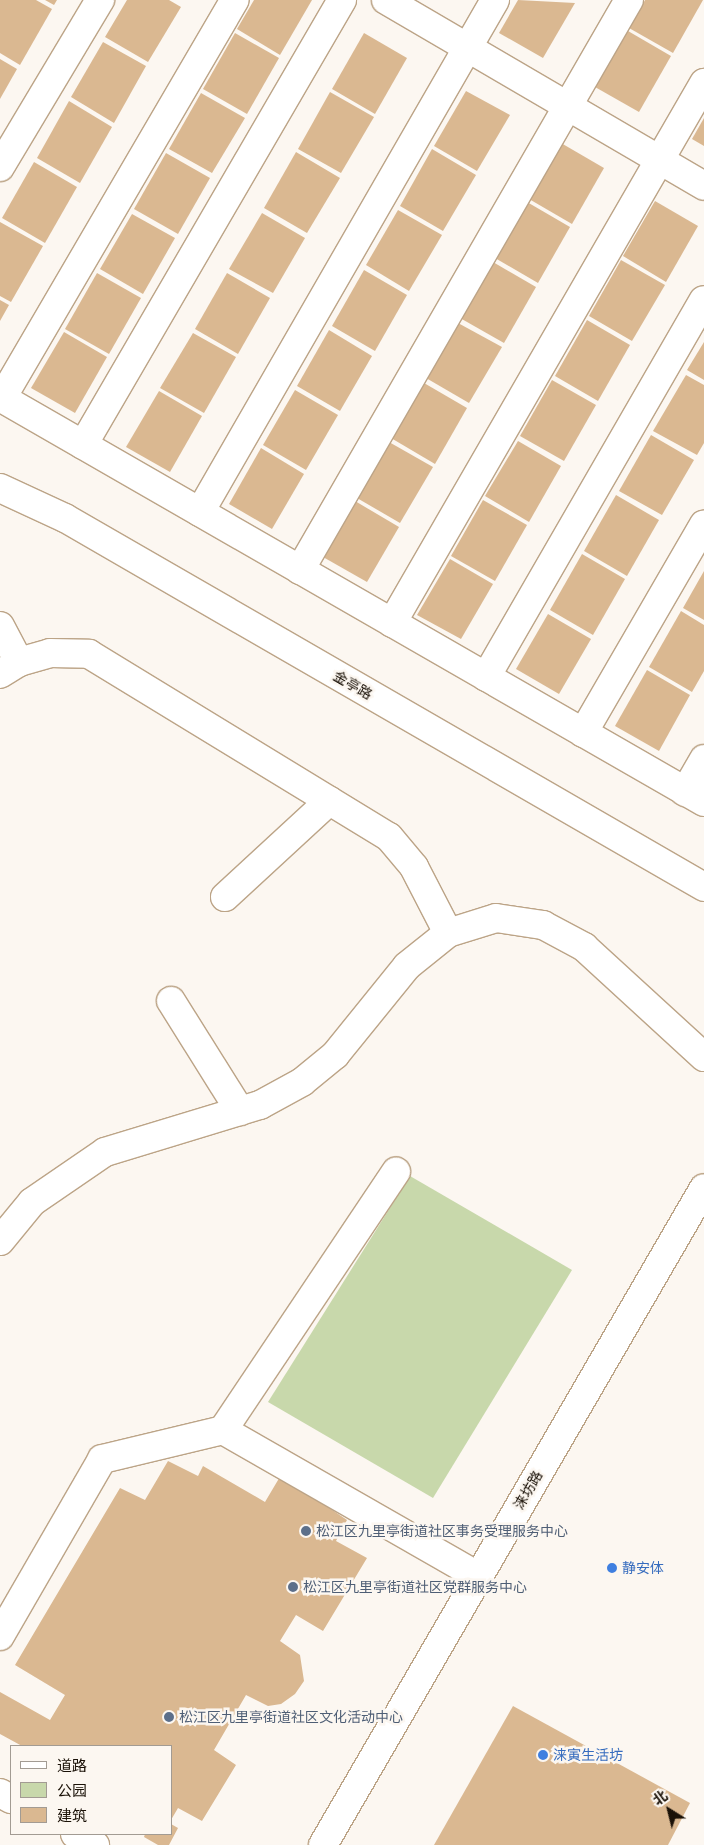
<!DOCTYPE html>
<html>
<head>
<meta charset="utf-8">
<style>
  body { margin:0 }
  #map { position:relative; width:704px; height:1845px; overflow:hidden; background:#fcf7f1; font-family:Lato,"Noto Sans SC",sans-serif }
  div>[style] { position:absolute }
  .green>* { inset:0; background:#c8d8ab }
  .building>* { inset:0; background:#dab891 }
  .roads { filter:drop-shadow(1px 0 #bca487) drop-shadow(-1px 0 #bca487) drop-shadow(0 1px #bca487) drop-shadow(0 -1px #bca487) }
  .minor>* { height:28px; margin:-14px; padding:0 14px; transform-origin:14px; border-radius:14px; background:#fff }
  .dots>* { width:14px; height:14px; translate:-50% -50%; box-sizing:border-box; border:2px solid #fcf7f1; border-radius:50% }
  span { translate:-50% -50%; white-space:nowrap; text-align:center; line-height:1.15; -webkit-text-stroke:5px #fcf7f1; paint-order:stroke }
  .street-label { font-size:14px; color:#1a1107 }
  .service-label { font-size:14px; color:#4e5e75 }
  .left { translate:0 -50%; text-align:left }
  .shop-label { font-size:14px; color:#366cbe }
  .legend { position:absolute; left:10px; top:1745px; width:162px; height:90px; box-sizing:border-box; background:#fcf7f1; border:1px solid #a29b93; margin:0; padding:6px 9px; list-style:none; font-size:15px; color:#1a1107 }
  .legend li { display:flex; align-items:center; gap:10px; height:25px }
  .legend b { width:25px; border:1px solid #a29b93 }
  .north { position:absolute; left:644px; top:1785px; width:50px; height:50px; -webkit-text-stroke:4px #fcf7f1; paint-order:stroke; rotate:324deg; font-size:14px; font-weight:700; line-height:20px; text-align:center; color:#1a1107 }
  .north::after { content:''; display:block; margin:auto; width:18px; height:22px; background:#1a1107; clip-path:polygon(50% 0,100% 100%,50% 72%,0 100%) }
</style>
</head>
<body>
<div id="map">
  <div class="green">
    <i style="clip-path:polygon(410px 1176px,572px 1270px,433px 1498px,268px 1402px)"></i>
  </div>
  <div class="building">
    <i style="clip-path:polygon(0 0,36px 0,52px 9px,20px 65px,0 53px)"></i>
    <i style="clip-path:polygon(45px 0,57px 0,54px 5px)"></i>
    <i style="clip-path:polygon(127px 0,169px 0,181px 7px,148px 62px,105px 37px)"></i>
    <i style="clip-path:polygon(254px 0,312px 0,280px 55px,237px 29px)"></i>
    <i style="clip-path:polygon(518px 0,575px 3px,543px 58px,499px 33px)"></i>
    <i style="clip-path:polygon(645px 0,703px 0,673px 53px,629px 28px)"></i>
    <i style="clip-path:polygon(628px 31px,671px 56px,639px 112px,595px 87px)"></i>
    <i style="clip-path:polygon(235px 33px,279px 58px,247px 114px,203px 89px)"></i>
    <i style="clip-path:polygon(364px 33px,407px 58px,375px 114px,332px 89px)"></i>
    <i style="clip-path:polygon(103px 42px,146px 66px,114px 123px,71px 97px)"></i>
    <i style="clip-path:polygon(0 59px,17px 69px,0 99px)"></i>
    <i style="clip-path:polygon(466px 91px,510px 115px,477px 171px,434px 146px)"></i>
    <i style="clip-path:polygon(330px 92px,374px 117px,341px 173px,298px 149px)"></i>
    <i style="clip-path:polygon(201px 93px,245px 118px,212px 173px,169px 149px)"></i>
    <i style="clip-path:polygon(69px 101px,112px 127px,80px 183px,37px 158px)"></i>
    <i style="clip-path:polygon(704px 118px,704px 146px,692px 139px)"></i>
    <i style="clip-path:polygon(561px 143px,604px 168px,572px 224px,529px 199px)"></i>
    <i style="clip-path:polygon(432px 149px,476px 175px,443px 231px,400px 206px)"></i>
    <i style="clip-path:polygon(296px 152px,340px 178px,307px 233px,264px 208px)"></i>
    <i style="clip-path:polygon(166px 153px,210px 178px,178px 234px,134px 209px)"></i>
    <i style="clip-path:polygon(34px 162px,77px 187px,45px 243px,2px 218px)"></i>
    <i style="clip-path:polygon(655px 201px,698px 226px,666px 282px,623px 256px)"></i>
    <i style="clip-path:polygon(527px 202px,570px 227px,538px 283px,495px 258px)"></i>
    <i style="clip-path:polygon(398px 210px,442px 235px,409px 291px,366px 265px)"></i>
    <i style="clip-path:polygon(262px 213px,305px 238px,273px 293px,229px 269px)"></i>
    <i style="clip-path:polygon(132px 214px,175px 238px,143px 294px,100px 269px)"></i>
    <i style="clip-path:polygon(0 222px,43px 246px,11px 302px,0 296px)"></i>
    <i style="clip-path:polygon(621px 260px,665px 285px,632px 341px,589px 316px)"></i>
    <i style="clip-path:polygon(493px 262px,536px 287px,504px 343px,460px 318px)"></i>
    <i style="clip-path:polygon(364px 270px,407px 295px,375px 351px,332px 326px)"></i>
    <i style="clip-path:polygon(97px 273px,141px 298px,109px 354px,65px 329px)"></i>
    <i style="clip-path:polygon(227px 273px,270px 298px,238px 354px,195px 329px)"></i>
    <i style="clip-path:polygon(0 300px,9px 305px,0 321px)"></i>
    <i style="clip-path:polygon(587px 320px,630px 345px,598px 401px,555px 376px)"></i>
    <i style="clip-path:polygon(458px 323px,502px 347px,469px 403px,426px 378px)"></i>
    <i style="clip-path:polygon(329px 330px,372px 356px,340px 411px,297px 386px)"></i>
    <i style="clip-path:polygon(64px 332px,107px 357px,75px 413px,31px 388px)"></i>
    <i style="clip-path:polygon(193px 333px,236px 357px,204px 413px,160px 388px)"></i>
    <i style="clip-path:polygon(704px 342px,704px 380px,687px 370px)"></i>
    <i style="clip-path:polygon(686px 375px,704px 385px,704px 443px,697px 455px,653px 431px)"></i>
    <i style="clip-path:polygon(552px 380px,596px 405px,564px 461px,520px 436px)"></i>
    <i style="clip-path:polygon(424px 383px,467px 408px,435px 464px,391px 438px)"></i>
    <i style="clip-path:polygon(295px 390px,338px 415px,306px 470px,263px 445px)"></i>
    <i style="clip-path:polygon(159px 391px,202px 416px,170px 472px,126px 447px)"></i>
    <i style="clip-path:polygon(651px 435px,694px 460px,662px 515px,619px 491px)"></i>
    <i style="clip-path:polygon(518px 441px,561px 466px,529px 522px,485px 496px)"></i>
    <i style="clip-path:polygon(389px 442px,433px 467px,400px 523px,357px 498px)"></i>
    <i style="clip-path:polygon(261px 448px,304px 474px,272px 529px,229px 504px)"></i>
    <i style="clip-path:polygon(616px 495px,659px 520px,627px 576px,584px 551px)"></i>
    <i style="clip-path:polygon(483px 500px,527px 525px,495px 581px,451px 556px)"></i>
    <i style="clip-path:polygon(355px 501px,399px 527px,367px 582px,323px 557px)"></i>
    <i style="clip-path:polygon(582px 554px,625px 579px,593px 635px,550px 610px)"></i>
    <i style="clip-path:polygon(450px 559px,493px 584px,461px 639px,417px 615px)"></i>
    <i style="clip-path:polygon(704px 571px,704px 620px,683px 608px)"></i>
    <i style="clip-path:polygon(681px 611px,704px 625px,704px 671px,692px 692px,649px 667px)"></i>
    <i style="clip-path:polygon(548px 614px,591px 639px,559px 694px,516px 669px)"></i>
    <i style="clip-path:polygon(647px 670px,690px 695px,659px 751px,615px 726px)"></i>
    <i style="clip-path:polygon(168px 1461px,198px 1476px,203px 1466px,265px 1502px,281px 1475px,347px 1520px,336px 1541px,367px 1558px,323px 1631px,296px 1615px,280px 1641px,300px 1655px,304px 1681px,295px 1694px,281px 1704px,268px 1706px,246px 1695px,214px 1750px,236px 1765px,202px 1821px,178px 1808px,171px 1820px,171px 1746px,22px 1746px,0 1734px,0 1692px,50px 1720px,65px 1695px,15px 1665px,120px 1488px,145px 1500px)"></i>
    <i style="clip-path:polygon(513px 1706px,690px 1803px,668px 1845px,434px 1845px)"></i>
    <i style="clip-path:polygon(171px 1824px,178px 1828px,169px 1845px,158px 1845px,144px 1837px,145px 1834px,171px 1834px)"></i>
  </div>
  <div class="roads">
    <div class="minor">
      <i style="left:386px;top:0;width:368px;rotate:30.3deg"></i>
      <i style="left:0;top:167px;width:195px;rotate:-59.1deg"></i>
      <i style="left:0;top:397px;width:812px;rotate:29.91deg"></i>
      <i style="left:2px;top:398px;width:461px;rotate:-59.7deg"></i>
      <i style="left:83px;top:445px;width:515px;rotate:-59.8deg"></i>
      <i style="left:0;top:488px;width:72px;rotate:24.8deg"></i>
      <i style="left:65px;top:518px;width:738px;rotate:30deg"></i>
      <i style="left:200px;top:512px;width:591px;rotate:-60.05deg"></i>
      <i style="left:300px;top:570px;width:658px;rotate:-60.01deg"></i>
      <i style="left:392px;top:623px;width:624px;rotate:-59.98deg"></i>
      <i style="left:0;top:626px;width:41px;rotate:62.2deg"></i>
      <i style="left:0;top:674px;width:22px;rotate:-32deg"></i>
      <i style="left:19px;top:662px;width:32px;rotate:-16deg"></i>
      <i style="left:50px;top:653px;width:39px;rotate:1deg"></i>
      <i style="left:89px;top:654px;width:351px;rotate:31.4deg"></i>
      <i style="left:389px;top:837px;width:39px;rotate:50deg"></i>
      <i style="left:414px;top:867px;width:74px;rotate:62.7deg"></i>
      <i style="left:486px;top:677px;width:435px;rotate:-60deg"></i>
      <i style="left:583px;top:733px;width:241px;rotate:-59.9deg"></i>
      <i style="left:685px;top:792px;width:38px;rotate:-60deg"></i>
      <i style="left:225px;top:897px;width:142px;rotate:-42.7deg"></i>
      <i style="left:171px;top:1001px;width:130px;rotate:57.9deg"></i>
      <i style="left:0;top:1241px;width:50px;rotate:-50.6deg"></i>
      <i style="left:32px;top:1202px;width:88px;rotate:-34.4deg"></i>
      <i style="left:105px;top:1152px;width:162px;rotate:-16.9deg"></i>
      <i style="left:260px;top:1105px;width:48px;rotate:-28.7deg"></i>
      <i style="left:302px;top:1082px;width:43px;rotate:-39.3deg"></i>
      <i style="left:335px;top:1055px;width:114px;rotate:-51deg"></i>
      <i style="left:407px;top:966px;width:53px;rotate:-38.8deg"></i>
      <i style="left:448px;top:933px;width:50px;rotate:-17.4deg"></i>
      <i style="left:496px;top:918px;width:48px;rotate:8.5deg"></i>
      <i style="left:543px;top:925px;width:47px;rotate:28.2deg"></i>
      <i style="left:584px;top:947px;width:163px;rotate:42.5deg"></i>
      <i style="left:223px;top:1430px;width:294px;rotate:29.8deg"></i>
      <i style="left:0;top:1636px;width:204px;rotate:-60deg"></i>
      <i style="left:102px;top:1459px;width:124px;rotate:-13.5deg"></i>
      <i style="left:223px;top:1430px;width:311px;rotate:-56.2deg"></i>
      <i style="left:0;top:1793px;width:13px;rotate:29deg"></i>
      <i style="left:75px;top:1834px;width:23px;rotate:29deg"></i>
      <i style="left:323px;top:1845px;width:759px;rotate:-59.89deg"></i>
    </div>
  </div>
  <div class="dots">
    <i style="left:306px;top:1531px;background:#5c6f8a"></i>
    <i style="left:612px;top:1568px;background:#3f7fe0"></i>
    <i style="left:293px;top:1587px;background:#5c6f8a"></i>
    <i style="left:169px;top:1717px;background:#5c6f8a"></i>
    <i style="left:543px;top:1755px;background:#3f7fe0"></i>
  </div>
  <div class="street-label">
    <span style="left:353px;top:685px;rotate:30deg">金亭路</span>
    <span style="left:528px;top:1490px;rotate:-60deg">涞坊路</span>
  </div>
  <div class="service-label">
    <span class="left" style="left:316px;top:1531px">松江区九里亭街道社区事务受理服务中心</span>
    <span class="left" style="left:303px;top:1587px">松江区九里亭街道社区党群服务中心</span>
    <span class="left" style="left:179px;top:1717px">松江区九里亭街道社区文化活动中心</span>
  </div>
  <div class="shop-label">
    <span class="left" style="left:622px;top:1568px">静安体</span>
    <span class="left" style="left:553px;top:1755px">涞寅生活坊</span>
  </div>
  <ul class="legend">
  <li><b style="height:6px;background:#fff"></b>道路</li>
  <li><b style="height:14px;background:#c8d8ab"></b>公园</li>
  <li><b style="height:14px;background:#dab891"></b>建筑</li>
  </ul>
  <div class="north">北</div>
</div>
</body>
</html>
